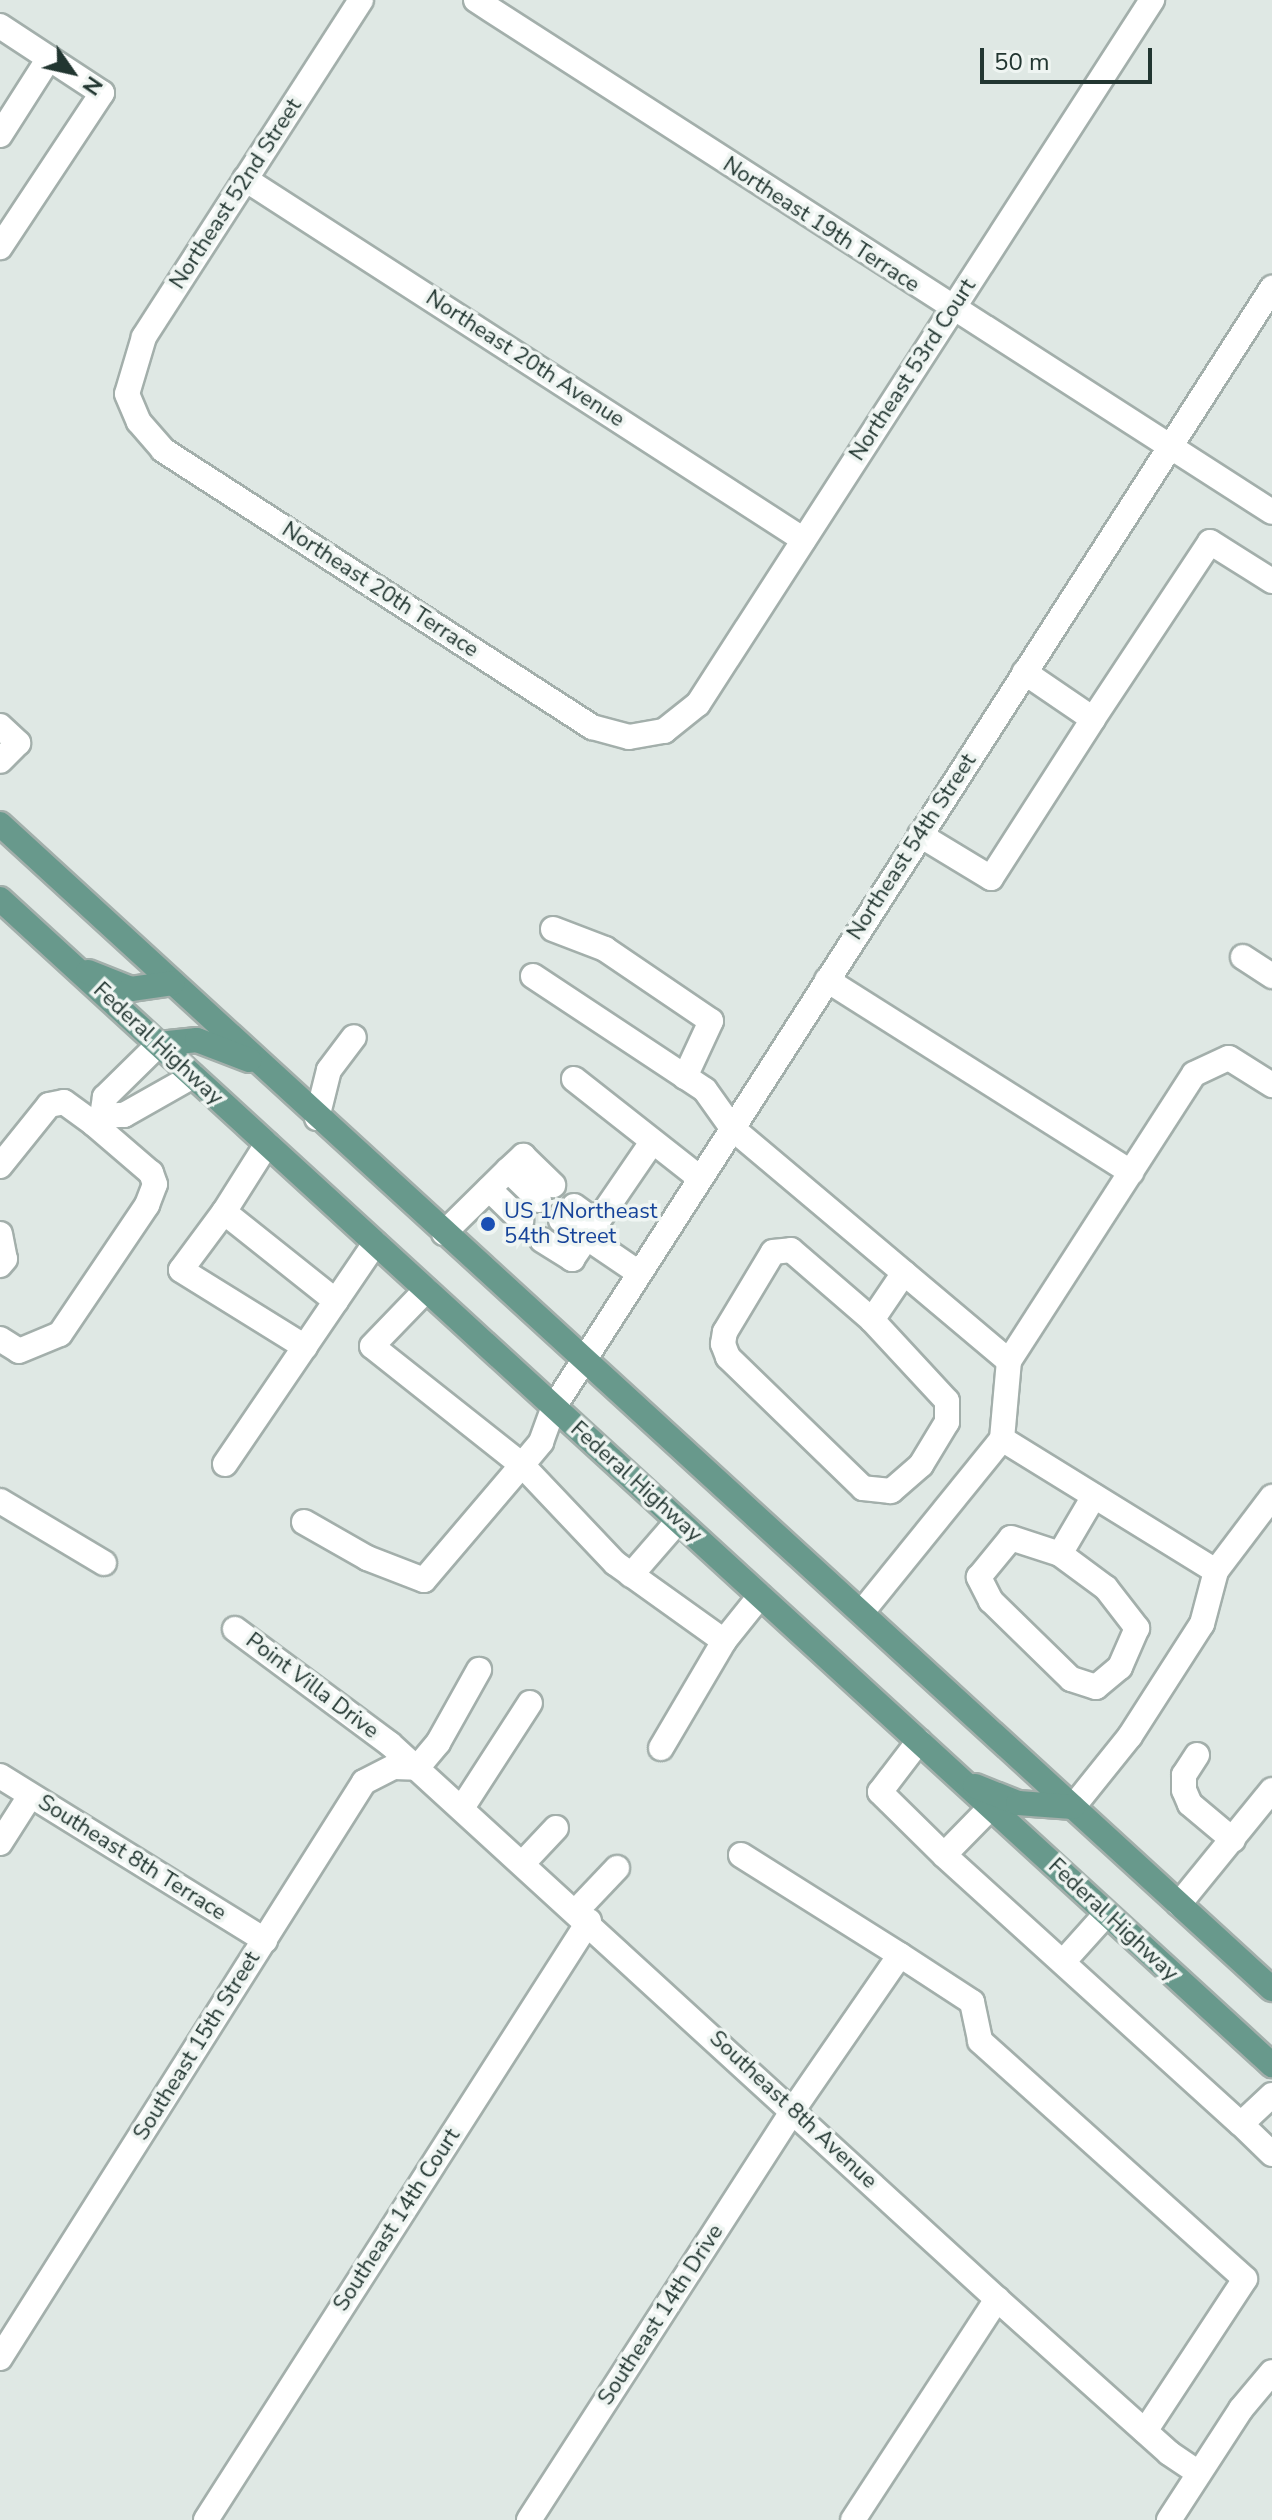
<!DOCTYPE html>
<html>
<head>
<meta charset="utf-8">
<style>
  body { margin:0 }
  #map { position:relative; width:1272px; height:2520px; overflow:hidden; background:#dfe8e4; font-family:"Nunito Sans",sans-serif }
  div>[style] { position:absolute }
  .roads { filter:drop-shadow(2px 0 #a3afab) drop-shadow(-2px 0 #a3afab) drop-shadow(0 2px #a3afab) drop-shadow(0 -2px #a3afab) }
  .minor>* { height:24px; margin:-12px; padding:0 12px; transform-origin:12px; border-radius:12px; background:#fff }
  .major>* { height:24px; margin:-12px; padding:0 12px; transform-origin:12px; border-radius:12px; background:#68998c }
  .dots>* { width:22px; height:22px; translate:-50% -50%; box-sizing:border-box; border:4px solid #eff5f2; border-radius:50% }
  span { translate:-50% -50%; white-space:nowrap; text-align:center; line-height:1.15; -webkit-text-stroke:7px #eff5f2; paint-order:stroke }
  .street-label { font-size:22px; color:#223631 }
  .transit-label { font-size:22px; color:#164399 }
  .left { translate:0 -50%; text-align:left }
  .north { position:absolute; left:32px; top:32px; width:80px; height:80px; -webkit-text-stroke:6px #eff5f2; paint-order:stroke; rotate:124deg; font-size:22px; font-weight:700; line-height:32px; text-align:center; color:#223631 }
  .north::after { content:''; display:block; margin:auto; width:28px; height:36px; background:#223631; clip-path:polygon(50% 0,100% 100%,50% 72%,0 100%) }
  .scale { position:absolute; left:980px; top:48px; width:172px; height:36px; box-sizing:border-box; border:4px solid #223631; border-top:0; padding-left:10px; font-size:24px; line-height:28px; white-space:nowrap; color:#223631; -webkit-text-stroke:6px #eff5f2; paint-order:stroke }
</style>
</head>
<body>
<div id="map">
  <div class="roads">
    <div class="minor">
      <i style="left:361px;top:0;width:401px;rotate:122.8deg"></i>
      <i style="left:144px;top:337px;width:59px;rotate:106.6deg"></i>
      <i style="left:127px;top:394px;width:30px;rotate:67deg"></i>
      <i style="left:139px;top:422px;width:37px;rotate:49deg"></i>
      <i style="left:163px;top:450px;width:511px;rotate:32.85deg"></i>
      <i style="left:592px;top:727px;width:38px;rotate:15deg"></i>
      <i style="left:629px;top:737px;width:36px;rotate:-10deg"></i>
      <i style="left:664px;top:731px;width:43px;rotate:-38.5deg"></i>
      <i style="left:698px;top:704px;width:838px;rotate:-57.18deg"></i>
      <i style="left:476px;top:0;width:946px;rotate:32.75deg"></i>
      <i style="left:0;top:26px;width:122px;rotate:33.3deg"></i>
      <i style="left:102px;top:93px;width:185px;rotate:123.5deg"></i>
      <i style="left:0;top:135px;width:91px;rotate:-57.5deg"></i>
      <i style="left:245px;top:179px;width:665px;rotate:32.85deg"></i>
      <i style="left:1093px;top:719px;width:212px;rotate:-56.5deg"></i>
      <i style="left:1210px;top:542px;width:73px;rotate:32.2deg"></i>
      <i style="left:0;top:726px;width:25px;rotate:43deg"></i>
      <i style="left:18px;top:743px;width:25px;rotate:135deg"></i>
      <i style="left:920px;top:835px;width:83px;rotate:31.2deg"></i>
      <i style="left:991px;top:878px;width:189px;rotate:-57.3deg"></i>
      <i style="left:1093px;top:719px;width:83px;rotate:-145.7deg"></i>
      <i style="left:553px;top:929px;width:56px;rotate:21deg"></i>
      <i style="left:605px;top:949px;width:128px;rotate:34.2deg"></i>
      <i style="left:711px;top:1021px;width:62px;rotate:114.9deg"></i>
      <i style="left:1243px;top:957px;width:35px;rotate:33deg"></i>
      <i style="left:533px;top:976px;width:206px;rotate:33.5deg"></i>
      <i style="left:705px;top:1090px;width:47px;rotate:54.6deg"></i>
      <i style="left:732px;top:1128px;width:362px;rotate:40.1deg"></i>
      <i style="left:827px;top:980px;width:360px;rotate:32.3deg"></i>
      <i style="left:159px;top:1044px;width:76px;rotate:135.5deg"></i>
      <i style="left:105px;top:1097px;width:19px;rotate:99deg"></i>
      <i style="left:102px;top:1116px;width:22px;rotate:-3deg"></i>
      <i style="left:124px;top:1115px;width:79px;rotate:-29.5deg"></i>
      <i style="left:574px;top:1079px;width:160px;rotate:38.2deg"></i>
      <i style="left:317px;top:1118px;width:49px;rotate:-76deg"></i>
      <i style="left:329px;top:1070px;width:41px;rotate:-52.9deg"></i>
      <i style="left:267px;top:1144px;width:80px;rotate:122.3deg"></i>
      <i style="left:224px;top:1212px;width:143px;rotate:38.5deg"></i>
      <i style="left:0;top:1166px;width:78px;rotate:-51.2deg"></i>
      <i style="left:49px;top:1105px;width:15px;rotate:-11deg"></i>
      <i style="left:64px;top:1102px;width:37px;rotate:36deg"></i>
      <i style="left:508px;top:1170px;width:21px;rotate:-43deg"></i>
      <i style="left:523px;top:1156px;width:42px;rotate:44deg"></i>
      <i style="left:489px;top:1189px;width:45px;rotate:44.1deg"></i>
      <i style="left:574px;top:1206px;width:29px;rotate:36deg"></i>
      <i style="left:224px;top:1212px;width:72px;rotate:126.6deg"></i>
      <i style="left:181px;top:1270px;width:146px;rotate:31.8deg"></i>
      <i style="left:561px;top:1220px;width:94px;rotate:34.2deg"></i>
      <i style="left:444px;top:1233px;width:90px;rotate:-44.5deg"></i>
      <i style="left:508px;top:1170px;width:43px;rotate:44.1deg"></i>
      <i style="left:0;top:1234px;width:25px;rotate:79deg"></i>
      <i style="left:5px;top:1259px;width:8px;rotate:130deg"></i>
      <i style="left:542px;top:1240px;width:36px;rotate:32deg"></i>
      <i style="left:572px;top:1259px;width:142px;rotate:-55.6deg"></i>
      <i style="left:872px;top:1320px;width:110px;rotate:47.2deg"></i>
      <i style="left:947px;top:1401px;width:21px;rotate:90deg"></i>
      <i style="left:947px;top:1422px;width:50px;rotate:121.2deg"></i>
      <i style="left:921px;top:1465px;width:40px;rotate:139deg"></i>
      <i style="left:891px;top:1491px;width:28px;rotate:-174deg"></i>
      <i style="left:863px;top:1488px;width:188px;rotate:-135.9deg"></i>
      <i style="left:728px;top:1357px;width:14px;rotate:-111deg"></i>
      <i style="left:723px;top:1344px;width:12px;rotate:-81deg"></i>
      <i style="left:725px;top:1332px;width:93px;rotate:-59deg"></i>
      <i style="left:773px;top:1252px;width:18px;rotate:-6deg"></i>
      <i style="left:791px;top:1250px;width:107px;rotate:40.8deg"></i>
      <i style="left:872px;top:1320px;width:57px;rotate:-55.8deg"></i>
      <i style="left:0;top:1339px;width:22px;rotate:32deg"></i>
      <i style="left:19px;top:1351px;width:44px;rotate:-22.5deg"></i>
      <i style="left:60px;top:1334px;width:156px;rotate:-56deg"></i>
      <i style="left:147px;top:1205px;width:22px;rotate:-69deg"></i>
      <i style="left:155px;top:1184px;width:12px;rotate:-110deg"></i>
      <i style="left:151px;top:1173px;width:75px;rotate:-139.3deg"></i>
      <i style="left:94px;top:1124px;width:11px;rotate:-45deg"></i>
      <i style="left:1002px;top:1439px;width:251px;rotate:31.7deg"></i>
      <i style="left:225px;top:1464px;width:267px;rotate:-55.8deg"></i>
      <i style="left:0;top:1501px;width:121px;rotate:30.8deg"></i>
      <i style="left:304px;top:1522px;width:73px;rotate:29.7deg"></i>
      <i style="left:367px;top:1558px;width:61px;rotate:21.1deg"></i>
      <i style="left:424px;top:1580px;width:151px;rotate:-49.6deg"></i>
      <i style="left:522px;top:1465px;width:191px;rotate:-141.6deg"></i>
      <i style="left:372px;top:1346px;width:78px;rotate:-46deg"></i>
      <i style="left:1060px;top:1554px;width:57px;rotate:36.5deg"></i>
      <i style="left:1106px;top:1588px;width:51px;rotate:52.2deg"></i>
      <i style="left:1137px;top:1628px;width:43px;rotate:113.6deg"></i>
      <i style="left:1120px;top:1667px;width:31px;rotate:140deg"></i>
      <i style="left:1096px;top:1687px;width:26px;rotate:-162deg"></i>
      <i style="left:1071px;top:1679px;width:112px;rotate:-135.7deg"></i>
      <i style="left:991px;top:1601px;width:27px;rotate:-117deg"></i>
      <i style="left:979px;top:1577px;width:50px;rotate:-50.6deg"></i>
      <i style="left:1011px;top:1538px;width:52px;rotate:18.1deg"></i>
      <i style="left:1060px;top:1554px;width:67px;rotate:-59.6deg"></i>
      <i style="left:631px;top:1575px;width:72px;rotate:-49deg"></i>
      <i style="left:760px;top:1596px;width:58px;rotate:128.7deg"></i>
      <i style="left:724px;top:1641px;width:134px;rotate:-144.4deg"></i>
      <i style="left:615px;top:1563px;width:135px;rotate:-133.5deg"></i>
      <i style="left:522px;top:1465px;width:30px;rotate:-50deg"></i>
      <i style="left:541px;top:1442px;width:37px;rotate:-70deg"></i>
      <i style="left:554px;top:1407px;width:1330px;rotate:-57.31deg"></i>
      <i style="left:862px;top:1612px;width:223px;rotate:-51deg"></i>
      <i style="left:1002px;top:1439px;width:78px;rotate:-84.9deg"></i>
      <i style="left:1009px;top:1361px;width:341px;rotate:-57.2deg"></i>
      <i style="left:1194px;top:1074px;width:38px;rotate:-25deg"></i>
      <i style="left:1229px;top:1058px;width:51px;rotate:32.1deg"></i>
      <i style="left:235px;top:1629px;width:193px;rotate:36.6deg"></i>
      <i style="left:390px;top:1744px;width:822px;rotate:42.44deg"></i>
      <i style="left:997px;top:2299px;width:231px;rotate:41.8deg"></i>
      <i style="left:1169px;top:2453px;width:36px;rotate:34deg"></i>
      <i style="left:919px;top:1741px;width:64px;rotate:127.4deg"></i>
      <i style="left:880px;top:1792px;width:90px;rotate:44.5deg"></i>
      <i style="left:661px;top:1748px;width:124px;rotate:-59.5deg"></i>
      <i style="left:1197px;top:1755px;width:24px;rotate:123deg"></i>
      <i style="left:1184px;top:1775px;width:15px;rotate:90deg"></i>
      <i style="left:1184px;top:1790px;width:15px;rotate:67deg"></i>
      <i style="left:1190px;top:1804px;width:56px;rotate:39.9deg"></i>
      <i style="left:0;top:1776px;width:312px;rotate:31.8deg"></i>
      <i style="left:991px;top:1807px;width:67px;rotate:134.4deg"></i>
      <i style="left:944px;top:1855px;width:401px;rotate:42.2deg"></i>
      <i style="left:1073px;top:1807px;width:91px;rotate:-51.2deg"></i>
      <i style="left:1130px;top:1736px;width:133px;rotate:-57.3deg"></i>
      <i style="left:1202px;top:1624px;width:55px;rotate:-75.2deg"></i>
      <i style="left:1216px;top:1571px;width:93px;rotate:-52.9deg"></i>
      <i style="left:462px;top:1808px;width:125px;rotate:-57.1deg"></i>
      <i style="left:0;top:1843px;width:56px;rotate:-57.4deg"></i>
      <i style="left:741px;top:1855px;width:188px;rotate:32.2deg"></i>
      <i style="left:523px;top:1863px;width:48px;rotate:-46.7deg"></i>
      <i style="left:1179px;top:1904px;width:147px;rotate:-50.8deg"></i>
      <i style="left:577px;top:1910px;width:58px;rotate:-46.4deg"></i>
      <i style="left:1063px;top:1962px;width:64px;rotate:-48.1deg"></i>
      <i style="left:1272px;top:2095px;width:42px;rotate:136.9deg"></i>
      <i style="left:1241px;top:2124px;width:43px;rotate:44.1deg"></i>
      <i style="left:0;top:2358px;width:681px;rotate:-57.71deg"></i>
      <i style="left:364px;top:1782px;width:34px;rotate:-27deg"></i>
      <i style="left:394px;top:1767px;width:23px;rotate:2deg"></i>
      <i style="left:417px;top:1768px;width:33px;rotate:-50deg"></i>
      <i style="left:438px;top:1743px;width:84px;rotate:-60.7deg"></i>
      <i style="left:206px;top:2520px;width:711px;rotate:-57.41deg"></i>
      <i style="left:529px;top:2520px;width:488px;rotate:-57.2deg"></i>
      <i style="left:793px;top:2110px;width:188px;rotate:-55.4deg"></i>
      <i style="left:900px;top:1955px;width:86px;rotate:33.1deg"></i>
      <i style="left:972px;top:2002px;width:40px;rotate:78deg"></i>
      <i style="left:980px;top:2041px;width:356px;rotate:41.9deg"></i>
      <i style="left:1245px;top:2279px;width:182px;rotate:123.3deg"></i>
      <i style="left:853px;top:2520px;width:264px;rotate:-56.9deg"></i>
      <i style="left:1169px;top:2520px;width:132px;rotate:-57deg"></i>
      <i style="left:1241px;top:2409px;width:48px;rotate:-50deg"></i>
    </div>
    <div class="major">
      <i style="left:0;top:824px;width:1725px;rotate:42.49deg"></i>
      <i style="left:0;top:899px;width:1726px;rotate:42.51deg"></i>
      <i style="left:88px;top:972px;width:46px;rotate:21.6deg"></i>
      <i style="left:131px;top:989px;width:42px;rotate:-8.1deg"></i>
      <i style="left:159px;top:1044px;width:38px;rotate:-6deg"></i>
      <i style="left:197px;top:1040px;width:56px;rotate:21deg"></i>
      <i style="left:975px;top:1786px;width:46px;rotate:21.6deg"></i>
      <i style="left:1018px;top:1803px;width:55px;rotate:4.2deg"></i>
    </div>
  </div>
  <div class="dots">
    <i style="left:488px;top:1224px;background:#1a4fb4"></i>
  </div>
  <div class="street-label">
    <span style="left:236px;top:194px;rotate:-57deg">Northeast 52nd Street</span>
    <span style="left:821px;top:225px;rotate:33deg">Northeast 19th Terrace</span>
    <span style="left:525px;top:359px;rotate:33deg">Northeast 20th Avenue</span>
    <span style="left:913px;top:370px;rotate:-57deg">Northeast 53rd Court</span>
    <span style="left:380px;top:590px;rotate:33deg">Northeast 20th Terrace</span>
    <span style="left:912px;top:847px;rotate:-57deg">Northeast 54th Street</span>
    <span style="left:158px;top:1044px;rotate:43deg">Federal Highway</span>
    <span style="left:636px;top:1482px;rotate:42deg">Federal Highway</span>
    <span style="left:312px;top:1686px;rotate:37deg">Point Villa Drive</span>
    <span style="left:132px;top:1858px;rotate:32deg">Southeast 8th Terrace</span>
    <span style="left:1113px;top:1920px;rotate:43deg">Federal Highway</span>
    <span style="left:197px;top:2046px;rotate:-58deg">Southeast 15th Street</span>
    <span style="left:793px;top:2110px;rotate:43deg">Southeast 8th Avenue</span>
    <span style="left:397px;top:2220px;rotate:-57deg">Southeast 14th Court</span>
    <span style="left:661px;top:2315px;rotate:-57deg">Southeast 14th Drive</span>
  </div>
  <div class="transit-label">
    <span class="left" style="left:504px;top:1224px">US 1/Northeast<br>54th Street</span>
  </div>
  <div class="north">N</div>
  <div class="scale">50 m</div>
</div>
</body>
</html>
